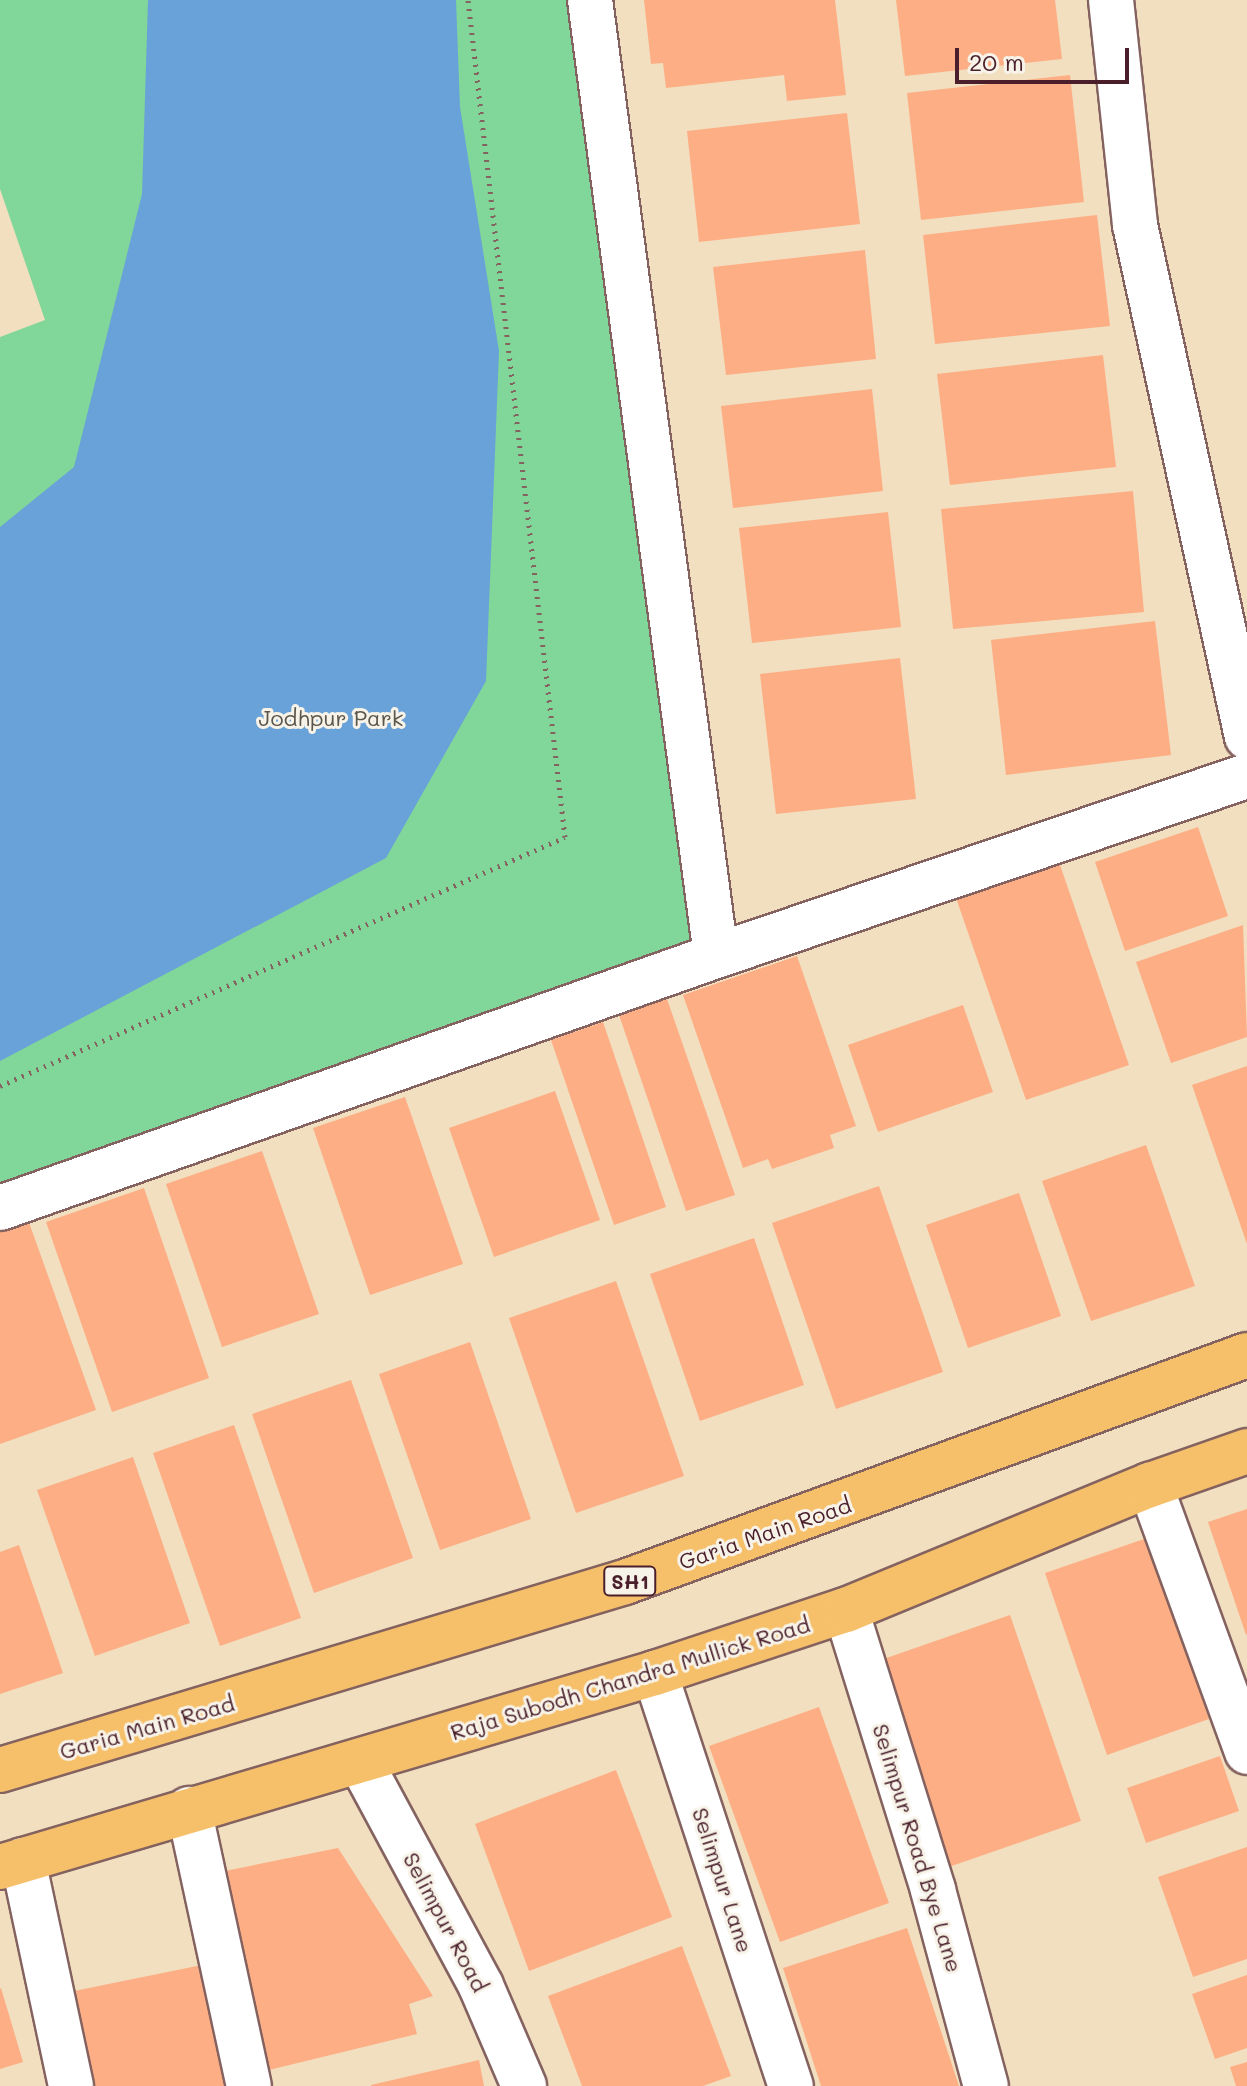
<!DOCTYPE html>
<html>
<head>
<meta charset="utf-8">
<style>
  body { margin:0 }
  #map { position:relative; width:1247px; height:2086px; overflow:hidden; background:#f1dfc0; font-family:Mali,sans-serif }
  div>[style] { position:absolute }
  .green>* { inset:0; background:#81d699 }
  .water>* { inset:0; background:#69a2d8 }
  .building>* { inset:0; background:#fdae84 }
  .path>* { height:5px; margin-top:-2.5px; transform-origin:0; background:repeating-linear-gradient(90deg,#84625f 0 2px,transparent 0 8px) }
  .roads { filter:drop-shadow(2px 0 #84625f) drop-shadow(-2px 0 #84625f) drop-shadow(0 2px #84625f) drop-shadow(0 -2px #84625f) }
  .minor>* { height:44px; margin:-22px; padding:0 22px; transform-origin:22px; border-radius:22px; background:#fff }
  .major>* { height:44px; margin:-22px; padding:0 22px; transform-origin:22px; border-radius:22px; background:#f6c06b }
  span { translate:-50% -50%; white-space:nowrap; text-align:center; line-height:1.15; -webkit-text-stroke:6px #f7f3e8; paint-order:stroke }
  .shield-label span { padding:2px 6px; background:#f7f3e8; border:2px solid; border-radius:6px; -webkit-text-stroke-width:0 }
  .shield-label { font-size:20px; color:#4a1f2b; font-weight:700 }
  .park-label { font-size:22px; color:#5a564c }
  .street-label { font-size:22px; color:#4a1f2b }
  .scale { position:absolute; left:955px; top:48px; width:174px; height:36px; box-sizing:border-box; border:4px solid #4a1f2b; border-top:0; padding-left:10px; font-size:24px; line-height:28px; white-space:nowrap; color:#4a1f2b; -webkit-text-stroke:6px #f7f3e8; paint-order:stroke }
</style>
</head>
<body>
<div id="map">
  <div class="green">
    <i style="clip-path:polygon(0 0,571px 0,694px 946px,0 1189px,0 337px,45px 320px,0 189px)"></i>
  </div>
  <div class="water">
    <i style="clip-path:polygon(148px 0,456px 0,460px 107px,499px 351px,486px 681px,386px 858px,0 1061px,0 527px,74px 467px,142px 194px)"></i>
  </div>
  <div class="building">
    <i style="clip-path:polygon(644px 0,835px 0,846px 95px,787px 101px,784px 75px,666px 88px,663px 63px,651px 64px)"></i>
    <i style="clip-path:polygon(896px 0,1055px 0,1062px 59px,905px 76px)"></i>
    <i style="clip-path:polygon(1070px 75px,1084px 202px,921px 220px,907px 93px)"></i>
    <i style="clip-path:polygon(847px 113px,860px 224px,699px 242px,687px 131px)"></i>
    <i style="clip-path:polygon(1097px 215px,1110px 326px,935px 344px,923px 235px)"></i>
    <i style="clip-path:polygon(865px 250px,876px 359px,726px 375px,713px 267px)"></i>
    <i style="clip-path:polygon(1103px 355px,1116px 467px,950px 485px,937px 374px)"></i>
    <i style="clip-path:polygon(872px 389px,883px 491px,733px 508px,721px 406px)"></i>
    <i style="clip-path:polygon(1133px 491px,1144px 612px,953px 629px,941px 509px)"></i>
    <i style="clip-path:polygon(888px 512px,901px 627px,752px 643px,739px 528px)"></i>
    <i style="clip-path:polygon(1155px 621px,1171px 755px,1006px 775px,991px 640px)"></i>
    <i style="clip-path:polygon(900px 658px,916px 799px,776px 814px,760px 674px)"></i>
    <i style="clip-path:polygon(1198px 827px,1228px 916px,1125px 951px,1095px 862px)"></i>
    <i style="clip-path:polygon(1059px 862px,1129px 1065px,1026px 1100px,956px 898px)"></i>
    <i style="clip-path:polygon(1243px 925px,1247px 1037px,1171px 1063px,1136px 962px)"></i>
    <i style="clip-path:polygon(797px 956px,856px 1126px,830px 1135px,834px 1148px,772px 1169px,768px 1159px,743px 1168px,683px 995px)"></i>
    <i style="clip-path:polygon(667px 999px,735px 1195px,686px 1211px,619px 1015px)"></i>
    <i style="clip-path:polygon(963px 1005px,993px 1092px,878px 1132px,848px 1045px)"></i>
    <i style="clip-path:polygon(603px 1022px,666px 1207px,614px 1225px,551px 1040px)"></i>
    <i style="clip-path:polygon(1247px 1066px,1247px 1244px,1192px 1085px)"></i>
    <i style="clip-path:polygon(555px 1091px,600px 1220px,494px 1257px,449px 1128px)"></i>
    <i style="clip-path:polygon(405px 1097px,463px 1264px,370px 1295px,313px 1128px)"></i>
    <i style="clip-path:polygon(1146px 1145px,1195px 1286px,1091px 1321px,1042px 1181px)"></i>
    <i style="clip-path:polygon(262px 1151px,319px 1314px,222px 1347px,166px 1184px)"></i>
    <i style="clip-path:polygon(879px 1186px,943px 1372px,836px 1409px,772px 1223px)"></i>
    <i style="clip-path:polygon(144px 1188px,209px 1378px,112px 1412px,46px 1222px)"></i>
    <i style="clip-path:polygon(1019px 1193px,1061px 1316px,968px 1348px,926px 1225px)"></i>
    <i style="clip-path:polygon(26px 1214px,96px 1410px,0 1444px,0 1223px)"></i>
    <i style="clip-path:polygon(754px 1238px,804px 1385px,700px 1421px,650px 1274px)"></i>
    <i style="clip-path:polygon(616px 1281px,684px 1476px,576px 1513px,509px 1318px)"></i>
    <i style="clip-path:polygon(470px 1342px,531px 1519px,440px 1550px,379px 1374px)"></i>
    <i style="clip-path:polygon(351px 1380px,413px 1558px,314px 1593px,252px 1414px)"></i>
    <i style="clip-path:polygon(234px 1425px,301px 1618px,220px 1646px,153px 1453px)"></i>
    <i style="clip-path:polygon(133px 1457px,190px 1623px,95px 1656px,37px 1490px)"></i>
    <i style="clip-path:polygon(1247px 1509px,1247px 1634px,1246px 1635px,1208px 1522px)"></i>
    <i style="clip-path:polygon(1147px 1538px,1209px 1719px,1107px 1755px,1045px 1573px)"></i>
    <i style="clip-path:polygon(19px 1545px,63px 1673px,0 1694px,0 1552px)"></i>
    <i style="clip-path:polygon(1010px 1615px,1081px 1821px,946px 1868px,875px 1662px)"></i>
    <i style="clip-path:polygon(819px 1707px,889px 1903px,780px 1942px,709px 1746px)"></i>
    <i style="clip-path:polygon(1220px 1756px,1239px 1811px,1146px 1843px,1127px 1788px)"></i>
    <i style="clip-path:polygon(616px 1770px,672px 1917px,529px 1971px,475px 1824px)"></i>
    <i style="clip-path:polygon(1247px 1847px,1247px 1959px,1193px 1977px,1158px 1877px)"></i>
    <i style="clip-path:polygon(338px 1848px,433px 1996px,409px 2004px,417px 2034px,269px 2070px,220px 1872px)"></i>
    <i style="clip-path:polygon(907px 1928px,959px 2086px,821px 2086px,783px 1968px)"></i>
    <i style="clip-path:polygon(682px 1946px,731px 2076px,703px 2086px,582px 2086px,548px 1996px)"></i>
    <i style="clip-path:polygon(202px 1965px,227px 2086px,93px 2086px,74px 1991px)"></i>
    <i style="clip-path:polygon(1247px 1975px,1247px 2048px,1215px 2059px,1192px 1994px)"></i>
    <i style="clip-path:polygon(1px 1988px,23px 2062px,0 2069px,0 1989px)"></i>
    <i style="clip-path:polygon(479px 2060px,484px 2086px,371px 2086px,371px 2085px)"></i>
    <i style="clip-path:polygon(1247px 2062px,1247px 2086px,1236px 2086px,1230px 2067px)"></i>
  </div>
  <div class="path">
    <i style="left:0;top:1086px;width:617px;rotate:-23.78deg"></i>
    <i style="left:565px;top:837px;width:843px;rotate:-96.61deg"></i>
  </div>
  <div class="roads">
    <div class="minor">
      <i style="left:590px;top:0;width:964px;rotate:82.49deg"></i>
      <i style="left:716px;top:956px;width:561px;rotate:-18.73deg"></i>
      <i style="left:1111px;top:0;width:226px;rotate:83.9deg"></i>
      <i style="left:1135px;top:225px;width:524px;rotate:77.66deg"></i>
      <i style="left:0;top:1208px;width:759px;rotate:-19.39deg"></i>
      <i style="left:1150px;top:1485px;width:284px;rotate:70deg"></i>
      <i style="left:846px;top:1610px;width:293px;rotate:72.7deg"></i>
      <i style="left:933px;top:1890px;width:203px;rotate:74.9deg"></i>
      <i style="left:655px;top:1673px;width:435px;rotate:71.8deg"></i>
      <i style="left:360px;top:1761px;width:255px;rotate:61.7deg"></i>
      <i style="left:481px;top:1986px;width:109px;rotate:66.7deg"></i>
      <i style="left:189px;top:1809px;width:283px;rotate:77.8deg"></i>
      <i style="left:23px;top:1860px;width:231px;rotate:78deg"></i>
    </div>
    <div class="major">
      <i style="left:0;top:1770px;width:653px;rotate:-16.74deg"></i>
      <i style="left:625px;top:1582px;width:662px;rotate:-20.05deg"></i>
      <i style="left:0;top:1867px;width:683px;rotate:-16.5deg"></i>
      <i style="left:655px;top:1673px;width:201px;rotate:-18.3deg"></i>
      <i style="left:846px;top:1610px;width:329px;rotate:-22.4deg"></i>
      <i style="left:1150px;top:1485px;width:103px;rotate:-19.3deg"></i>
    </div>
  </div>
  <div class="shield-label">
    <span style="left:630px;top:1581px">SH1</span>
  </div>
  <div class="park-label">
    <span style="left:331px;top:718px">Jodhpur Park</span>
  </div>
  <div class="street-label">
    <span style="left:765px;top:1533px;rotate:-19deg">Garia Main Road</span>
    <span style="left:630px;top:1678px;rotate:-17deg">Raja Subodh Chandra Mullick Road</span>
    <span style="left:147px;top:1727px;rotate:-16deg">Garia Main Road</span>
    <span style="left:918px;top:1848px;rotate:73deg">Selimpur Road Bye Lane</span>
    <span style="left:723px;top:1880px;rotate:72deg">Selimpur Lane</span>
    <span style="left:446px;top:1922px;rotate:62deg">Selimpur Road</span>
  </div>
  <div class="scale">20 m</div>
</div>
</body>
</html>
